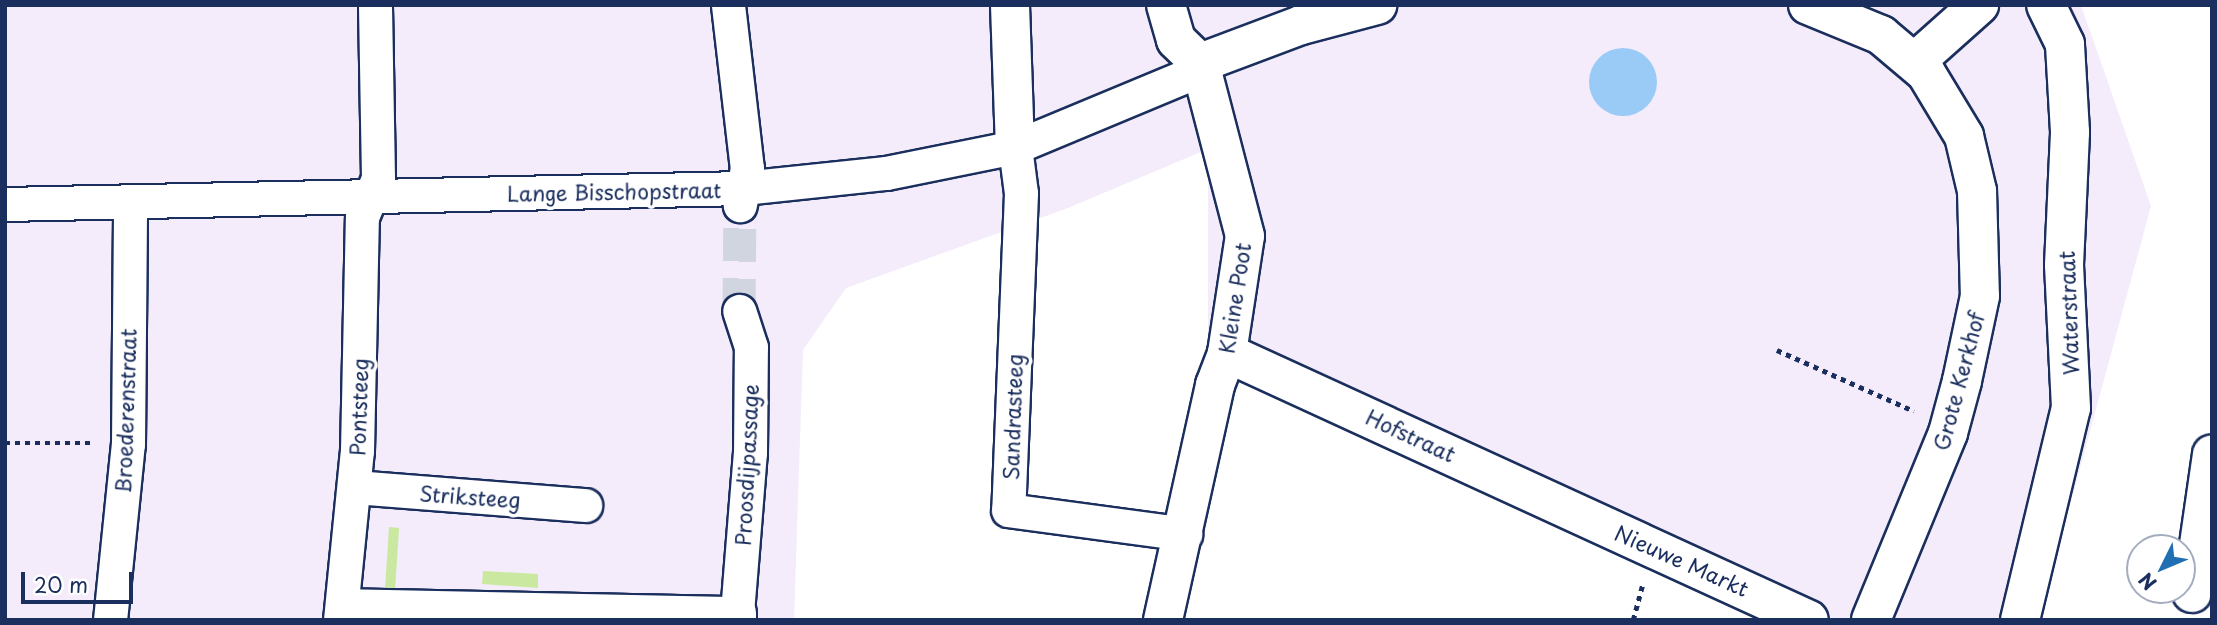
<!DOCTYPE html>
<html>
<head>
<meta charset="utf-8">
<style>
  body { margin:0 }
  #map { position:relative; width:2217px; height:625px; overflow:hidden; background:#fff; font-family:"Playpen Sans",sans-serif }
  div>[style] { position:absolute }
  .built>* { inset:0; background:#f4ecfa }
  .green>* { inset:0; background:#cae8a0 }
  .water>* { inset:0; background:#9acaf6 }
  .round { border-radius:50% }
  .pedestrian-tunnel>* { height:33px; margin-top:-16.5px; transform-origin:0; background:repeating-linear-gradient(90deg,#d1d5df 0 33px,transparent 0 50px) }
  .path>* { height:4.5px; margin-top:-2.25px; transform-origin:0; background:repeating-linear-gradient(90deg,#1b2f5e 0 5px,transparent 0 10px) }
  .roads { filter:drop-shadow(2px 0 #1b2f5e) drop-shadow(-2px 0 #1b2f5e) drop-shadow(0 2px #1b2f5e) drop-shadow(0 -2px #1b2f5e) }
  .pedestrian>* { height:33px; margin:-16.5px; padding:0 16.5px; transform-origin:16.5px; border-radius:16.5px; background:#fff }
  .minor>* { height:38px; margin:-19px; padding:0 19px; transform-origin:19px; border-radius:19px; background:#fff }
  span { translate:-50% -50%; white-space:nowrap; text-align:center; line-height:1.15; -webkit-text-stroke:7px #fff; paint-order:stroke }
  .street-label { font-size:21px; color:#1b2f5e }
  .frame { position:absolute; inset:0; border:7px solid #1b2f5e; pointer-events:none }
  .north { position:absolute; left:2126px; top:534px; width:70px; height:70px; box-sizing:border-box; background:#fff; border:2px solid #a4acbf; border-radius:50%; rotate:227deg; font-size:19px; font-weight:700; line-height:28px; text-align:center; color:#1b2f5e }
  .north::after { content:''; display:block; margin:auto; width:24px; height:32px; background:#1f6fb2; clip-path:polygon(50% 0,100% 100%,50% 72%,0 100%) }
  .scale { position:absolute; left:21px; top:572px; width:112px; height:32px; box-sizing:border-box; border:4px solid #1b2f5e; border-top:0; padding-left:9px; font-size:21px; line-height:24px; white-space:nowrap; color:#1b2f5e; -webkit-text-stroke:5px #fff; paint-order:stroke }
</style>
</head>
<body>
<div id="map">
  <div class="built">
    <i style="clip-path:polygon(5px 5px,2081px 5px,2151px 206px,2039px 620px,1837px 620px,1208px 357px,1208px 149px,1068px 208px,846px 288px,803px 350px,794px 620px,5px 620px)"></i>
  </div>
  <div class="green">
    <i style="clip-path:polygon(389px 527px,399px 528px,395px 591px,385px 590px)"></i>
    <i style="clip-path:polygon(483px 571px,538px 574px,538px 588px,482px 584px)"></i>
  </div>
  <div class="water">
    <i class="round" style="left:1589px;top:48px;width:68px;height:68px"></i>
  </div>
  <div class="pedestrian-tunnel">
    <i style="left:739px;top:311px;width:106px;rotate:-89.5deg"></i>
  </div>
  <div class="path">
    <i style="left:1777px;top:350px;width:150px;rotate:24deg"></i>
    <i style="left:5px;top:443px;width:87px"></i>
    <i style="left:1633px;top:620px;width:38px;rotate:-75deg"></i>
  </div>
  <div class="roads">
    <div class="pedestrian">
      <i style="left:728px;top:5px;width:164px;rotate:83.4deg"></i>
      <i style="left:747px;top:168px;width:38px;rotate:101deg"></i>
      <i style="left:1015px;top:147px;width:46px;rotate:82.6deg"></i>
      <i style="left:1021px;top:193px;width:317px;rotate:92.3deg"></i>
      <i style="left:1008px;top:510px;width:179px;rotate:7.7deg"></i>
      <i style="left:5px;top:204px;width:738px;rotate:-1.24deg"></i>
      <i style="left:743px;top:188px;width:144px;rotate:-6deg"></i>
      <i style="left:886px;top:173px;width:132px;rotate:-11.4deg"></i>
      <i style="left:1015px;top:147px;width:187px;rotate:-22.6deg"></i>
      <i style="left:1188px;top:75px;width:17px;rotate:-45deg"></i>
      <i style="left:355px;top:487px;width:231px;rotate:4.5deg"></i>
      <i style="left:342px;top:605px;width:395px;rotate:1.2deg"></i>
      <i style="left:737px;top:613px;width:161px;rotate:-85.4deg"></i>
      <i style="left:750px;top:453px;width:106px;rotate:-89.5deg"></i>
      <i style="left:751px;top:347px;width:38px;rotate:-108deg"></i>
      <i style="left:110px;top:620px;width:177px;rotate:-84.2deg"></i>
      <i style="left:128px;top:444px;width:243px;rotate:-89.5deg"></i>
      <i style="left:340px;top:620px;width:170px;rotate:-84.3deg"></i>
      <i style="left:357px;top:451px;width:234px;rotate:-88.8deg"></i>
      <i style="left:362px;top:217px;width:42px;rotate:-67.7deg"></i>
      <i style="left:378px;top:178px;width:173px;rotate:-91deg"></i>
    </div>
    <div class="minor">
      <i style="left:1010px;top:5px;width:142px;rotate:88deg"></i>
      <i style="left:1166px;top:5px;width:36px;rotate:74deg"></i>
      <i style="left:1176px;top:40px;width:33px;rotate:44deg"></i>
      <i style="left:1808px;top:5px;width:79px;rotate:22.3deg"></i>
      <i style="left:1881px;top:35px;width:59px;rotate:40.2deg"></i>
      <i style="left:1926px;top:73px;width:74px;rotate:58.9deg"></i>
      <i style="left:1964px;top:136px;width:57px;rotate:76.7deg"></i>
      <i style="left:1977px;top:191px;width:105px;rotate:88.4deg"></i>
      <i style="left:1980px;top:296px;width:87px;rotate:102deg"></i>
      <i style="left:1962px;top:381px;width:54px;rotate:105.1deg"></i>
      <i style="left:1948px;top:433px;width:202px;rotate:112.4deg"></i>
      <i style="left:1915px;top:62px;width:86px;rotate:-41.7deg"></i>
      <i style="left:1200px;top:63px;width:108px;rotate:-20.6deg"></i>
      <i style="left:1301px;top:25px;width:79px;rotate:-14.7deg"></i>
      <i style="left:1227px;top:353px;width:640px;rotate:24.64deg"></i>
      <i style="left:2192px;top:593px;width:140px;rotate:-81.8deg"></i>
      <i style="left:737px;top:613px;width:7px;rotate:90deg"></i>
      <i style="left:1163px;top:620px;width:241px;rotate:-77.5deg"></i>
      <i style="left:1215px;top:385px;width:34px;rotate:-69deg"></i>
      <i style="left:1227px;top:353px;width:118px;rotate:-81.3deg"></i>
      <i style="left:1245px;top:236px;width:179px;rotate:-104.6deg"></i>
      <i style="left:2020px;top:620px;width:218px;rotate:-76.5deg"></i>
      <i style="left:2071px;top:408px;width:143px;rotate:-92.8deg"></i>
      <i style="left:2064px;top:265px;width:133px;rotate:-87.4deg"></i>
      <i style="left:2070px;top:132px;width:88px;rotate:-93.3deg"></i>
      <i style="left:2065px;top:44px;width:43px;rotate:-116deg"></i>
    </div>
  </div>
  <div class="street-label">
    <span style="left:614px;top:191px;rotate:-1deg">Lange Bisschopstraat</span>
    <span style="left:1234px;top:298px;rotate:-81deg">Kleine Poot</span>
    <span style="left:2068px;top:313px;rotate:-92deg">Waterstraat</span>
    <span style="left:1958px;top:381px;rotate:-75deg">Grote Kerkhof</span>
    <span style="left:358px;top:407px;rotate:-88deg">Pontsteeg</span>
    <span style="left:125px;top:411px;rotate:-88deg">Broederenstraat</span>
    <span style="left:1012px;top:417px;rotate:-88deg">Sandrasteeg</span>
    <span style="left:1411px;top:435px;rotate:25deg">Hofstraat</span>
    <span style="left:746px;top:465px;rotate:-87deg">Proosdijpassage</span>
    <span style="left:470px;top:496px;rotate:4deg">Striksteeg</span>
    <span style="left:1682px;top:560px;rotate:24deg">Nieuwe Markt</span>
  </div>
  <div class="frame"></div>
  <div class="north">N</div>
  <div class="scale">20 m</div>
</div>
</body>
</html>
